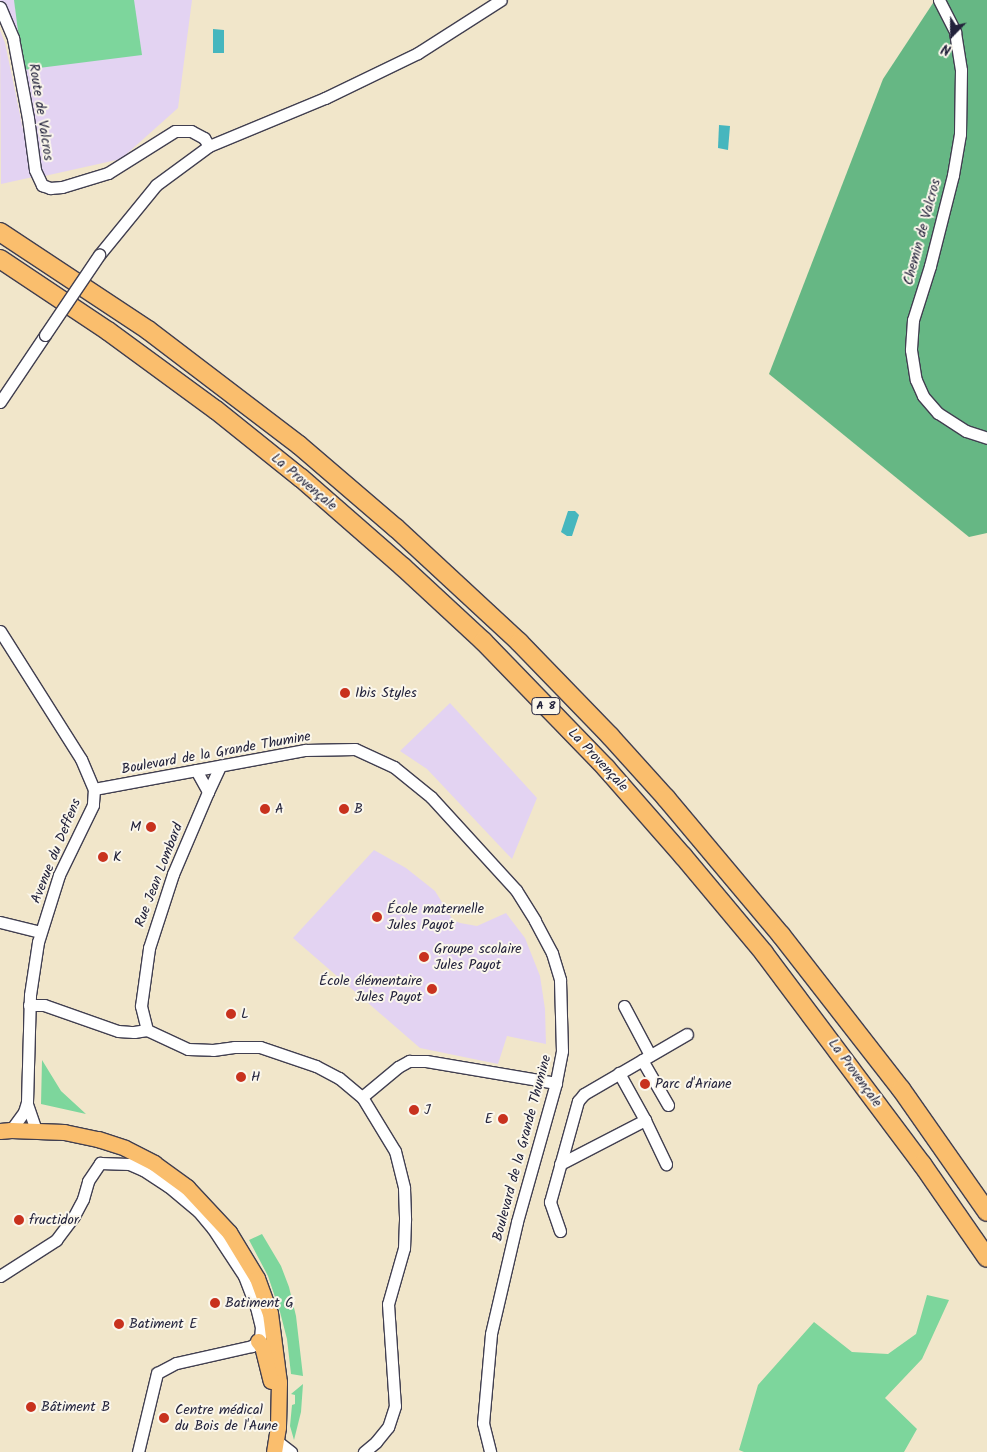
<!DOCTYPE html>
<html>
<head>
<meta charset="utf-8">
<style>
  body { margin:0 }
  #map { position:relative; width:987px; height:1452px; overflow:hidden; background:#f1e6ca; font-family:Kalam,sans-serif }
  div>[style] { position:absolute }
  .built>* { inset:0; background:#e3d3f2 }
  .green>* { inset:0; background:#7dd69c }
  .forest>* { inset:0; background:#66b784 }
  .water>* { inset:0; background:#46b6be }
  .roads { filter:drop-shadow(1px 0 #413f50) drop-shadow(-1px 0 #413f50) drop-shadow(0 1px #413f50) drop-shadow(0 -1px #413f50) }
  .minor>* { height:11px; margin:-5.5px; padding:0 5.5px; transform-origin:5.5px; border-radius:5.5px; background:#fff }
  .major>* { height:15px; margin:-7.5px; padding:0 7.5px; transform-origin:7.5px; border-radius:7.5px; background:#fabe6d }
  .highway>* { height:18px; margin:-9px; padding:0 9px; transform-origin:9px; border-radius:9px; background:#fabe6d }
  .bridges { filter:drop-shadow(1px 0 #413f50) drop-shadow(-1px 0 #413f50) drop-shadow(0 1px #413f50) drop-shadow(0 -1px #413f50) }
  .minor-bridge>* { height:11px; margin:-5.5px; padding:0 5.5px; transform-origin:5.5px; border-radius:5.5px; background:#fff }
  .dots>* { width:14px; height:14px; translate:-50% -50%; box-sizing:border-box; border:2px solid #fbf7ec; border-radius:50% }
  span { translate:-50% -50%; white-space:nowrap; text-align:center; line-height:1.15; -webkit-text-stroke:4px #fbf7ec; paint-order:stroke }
  .shield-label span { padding:1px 4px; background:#fbf7ec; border:1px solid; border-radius:4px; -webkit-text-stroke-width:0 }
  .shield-label { font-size:12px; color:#22223b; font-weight:700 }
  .street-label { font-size:14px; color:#22223b }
  .poi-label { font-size:14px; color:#22223b }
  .left { translate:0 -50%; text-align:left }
  .right { translate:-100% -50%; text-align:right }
  .north { position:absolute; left:927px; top:10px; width:50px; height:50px; -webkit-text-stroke:4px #fbf7ec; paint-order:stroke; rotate:202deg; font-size:14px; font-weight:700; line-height:20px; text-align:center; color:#22223b }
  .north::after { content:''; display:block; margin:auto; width:18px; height:22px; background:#22223b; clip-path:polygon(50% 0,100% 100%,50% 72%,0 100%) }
</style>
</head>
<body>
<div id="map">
  <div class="built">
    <i style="clip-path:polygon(0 0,192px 0,178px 108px,121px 159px,40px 177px)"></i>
    <i style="clip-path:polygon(0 30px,5px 43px,33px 177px,1px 184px)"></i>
    <i style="clip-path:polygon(450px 703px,537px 798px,512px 859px,427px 769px,400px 751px)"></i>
    <i style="clip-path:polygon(374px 850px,406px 868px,435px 891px,453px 920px,460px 923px,477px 926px,506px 913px,525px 938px,540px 976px,545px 1009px,546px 1044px,507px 1036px,498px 1064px,420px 1048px,293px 938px)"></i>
  </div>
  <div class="green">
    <i style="clip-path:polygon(14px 0,134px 0,142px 55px,23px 70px)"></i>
    <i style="clip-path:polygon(42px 1060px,61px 1091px,86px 1114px,41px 1104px)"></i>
    <i style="clip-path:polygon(262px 1234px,281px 1266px,289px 1287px,296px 1316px,303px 1376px,291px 1374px,287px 1339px,280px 1312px,268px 1276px,249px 1240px)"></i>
    <i style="clip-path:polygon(927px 1295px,949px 1300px,922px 1359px,885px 1398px,917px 1429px,904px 1452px,744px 1452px,739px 1450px,758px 1385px,814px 1322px,852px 1352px,888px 1354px,916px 1334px)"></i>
    <i style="clip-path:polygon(303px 1384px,301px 1412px,294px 1440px,290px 1426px,292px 1405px,295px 1404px,295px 1395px,291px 1394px)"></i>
  </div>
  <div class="forest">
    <i style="clip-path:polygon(935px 0,987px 0,987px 533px,969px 537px,769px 374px,883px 79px)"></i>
  </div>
  <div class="water">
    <i style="clip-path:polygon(213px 29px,224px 30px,224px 53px,213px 53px)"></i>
    <i style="clip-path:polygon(719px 125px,730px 126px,728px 150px,718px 148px)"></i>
    <i style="clip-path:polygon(568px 511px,575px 511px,579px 515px,572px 536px,567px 536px,561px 532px)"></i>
  </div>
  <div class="roads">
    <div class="minor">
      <i style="left:939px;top:0;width:36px;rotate:63deg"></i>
      <i style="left:955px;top:32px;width:38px;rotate:81deg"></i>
      <i style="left:961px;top:70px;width:64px;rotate:90.9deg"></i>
      <i style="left:960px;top:134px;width:42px;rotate:99.7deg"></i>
      <i style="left:953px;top:175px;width:94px;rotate:104.2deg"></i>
      <i style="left:930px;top:266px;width:57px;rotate:107.5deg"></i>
      <i style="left:913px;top:320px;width:30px;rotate:94deg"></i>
      <i style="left:911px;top:350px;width:30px;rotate:81deg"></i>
      <i style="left:916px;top:380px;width:17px;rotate:66deg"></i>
      <i style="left:923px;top:396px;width:23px;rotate:49deg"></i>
      <i style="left:938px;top:413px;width:33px;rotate:33deg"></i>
      <i style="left:966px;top:431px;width:22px;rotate:18deg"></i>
      <i style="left:0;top:7px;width:34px;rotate:67deg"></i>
      <i style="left:13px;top:38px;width:81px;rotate:79.4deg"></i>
      <i style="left:28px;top:118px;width:52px;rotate:82.3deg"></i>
      <i style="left:35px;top:170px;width:17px;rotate:65deg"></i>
      <i style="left:42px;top:185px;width:9px;rotate:21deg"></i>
      <i style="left:50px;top:188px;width:12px;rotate:-5deg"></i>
      <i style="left:62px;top:187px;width:48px;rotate:-16.9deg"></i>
      <i style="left:108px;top:173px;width:79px;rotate:-32.1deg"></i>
      <i style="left:175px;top:131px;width:16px"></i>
      <i style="left:191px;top:131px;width:15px;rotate:28deg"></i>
      <i style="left:204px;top:138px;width:9px;rotate:58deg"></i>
      <i style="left:99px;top:255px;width:90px;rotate:-50.8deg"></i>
      <i style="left:156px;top:185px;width:66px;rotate:-36.3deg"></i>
      <i style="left:209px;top:146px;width:126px;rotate:-22.5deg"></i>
      <i style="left:325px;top:98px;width:103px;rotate:-25.8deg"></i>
      <i style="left:418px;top:53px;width:98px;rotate:-32.6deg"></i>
      <i style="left:0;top:402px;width:81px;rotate:-56.1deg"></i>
      <i style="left:0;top:631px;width:151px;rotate:57.7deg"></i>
      <i style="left:81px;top:759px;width:33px;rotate:67deg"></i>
      <i style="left:94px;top:789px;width:16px;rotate:94deg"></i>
      <i style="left:93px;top:805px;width:78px;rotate:115.9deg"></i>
      <i style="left:59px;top:875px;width:70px;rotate:107.4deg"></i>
      <i style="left:38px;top:942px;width:54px;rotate:98.6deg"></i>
      <i style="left:30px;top:995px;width:107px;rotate:91.6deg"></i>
      <i style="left:27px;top:1102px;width:10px;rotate:107deg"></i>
      <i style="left:24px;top:1112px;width:22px;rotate:126deg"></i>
      <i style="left:196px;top:770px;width:25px;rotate:61deg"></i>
      <i style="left:208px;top:792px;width:29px;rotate:-65deg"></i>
      <i style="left:94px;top:789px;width:215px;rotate:-10.5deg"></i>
      <i style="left:305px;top:750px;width:50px;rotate:-1.1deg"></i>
      <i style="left:355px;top:749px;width:43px;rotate:24.8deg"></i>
      <i style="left:394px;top:767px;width:48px;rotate:39deg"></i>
      <i style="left:431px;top:797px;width:126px;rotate:47.6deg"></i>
      <i style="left:516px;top:890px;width:36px;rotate:58deg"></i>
      <i style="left:535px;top:921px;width:36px;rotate:62deg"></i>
      <i style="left:552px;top:953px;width:28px;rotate:73deg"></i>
      <i style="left:560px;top:980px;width:71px;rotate:88.4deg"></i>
      <i style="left:562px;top:1051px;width:33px;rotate:101deg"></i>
      <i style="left:556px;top:1083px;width:144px;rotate:105.7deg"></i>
      <i style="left:517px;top:1222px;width:115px;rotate:103.1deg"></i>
      <i style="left:491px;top:1334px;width:89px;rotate:95.1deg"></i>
      <i style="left:483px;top:1423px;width:30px;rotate:76deg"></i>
      <i style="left:0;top:922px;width:41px;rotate:14deg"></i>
      <i style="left:29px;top:1005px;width:15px"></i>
      <i style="left:44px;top:1005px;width:78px;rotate:19.4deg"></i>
      <i style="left:118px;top:1031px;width:16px;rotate:4deg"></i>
      <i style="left:134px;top:1032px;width:13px;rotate:-9deg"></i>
      <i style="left:147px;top:1030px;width:45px;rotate:24.9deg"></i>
      <i style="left:188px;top:1049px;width:25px;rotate:2deg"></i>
      <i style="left:213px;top:1050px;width:21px;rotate:-8deg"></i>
      <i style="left:234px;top:1047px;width:26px"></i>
      <i style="left:260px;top:1047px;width:59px;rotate:18.7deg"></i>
      <i style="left:316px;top:1066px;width:26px;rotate:28deg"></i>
      <i style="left:339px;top:1078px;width:30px;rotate:40deg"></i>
      <i style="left:362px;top:1097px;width:63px;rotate:58.6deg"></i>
      <i style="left:395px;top:1151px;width:38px;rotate:76deg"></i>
      <i style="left:404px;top:1188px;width:32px;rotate:88deg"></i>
      <i style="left:405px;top:1220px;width:28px;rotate:92deg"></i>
      <i style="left:404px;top:1248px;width:58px;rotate:105.9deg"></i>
      <i style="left:388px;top:1304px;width:102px;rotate:86.1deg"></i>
      <i style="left:395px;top:1406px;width:22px;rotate:108deg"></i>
      <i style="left:388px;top:1427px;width:19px;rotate:129deg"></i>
      <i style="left:376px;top:1442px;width:16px;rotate:140deg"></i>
      <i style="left:624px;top:1006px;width:55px;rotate:62deg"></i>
      <i style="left:147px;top:1030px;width:25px;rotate:-104deg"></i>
      <i style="left:141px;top:1006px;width:59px;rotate:-82.1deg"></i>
      <i style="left:149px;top:948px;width:78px;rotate:-72deg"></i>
      <i style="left:173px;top:874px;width:89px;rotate:-66.9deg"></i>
      <i style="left:642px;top:1060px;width:52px;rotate:60deg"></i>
      <i style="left:362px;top:1097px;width:47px;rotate:-39.8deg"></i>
      <i style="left:398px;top:1067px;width:13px;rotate:-29deg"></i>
      <i style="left:409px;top:1061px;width:17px"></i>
      <i style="left:426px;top:1061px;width:132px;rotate:9.6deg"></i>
      <i style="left:27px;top:1104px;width:28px;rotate:71deg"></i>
      <i style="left:645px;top:1120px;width:49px;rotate:64.5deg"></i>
      <i style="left:560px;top:1164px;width:96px;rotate:-27.4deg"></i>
      <i style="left:645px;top:1120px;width:54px;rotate:-119deg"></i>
      <i style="left:560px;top:1231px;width:31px;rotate:-109deg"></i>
      <i style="left:550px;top:1202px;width:105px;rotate:-74.5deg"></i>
      <i style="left:578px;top:1101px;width:9px;rotate:-49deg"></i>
      <i style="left:584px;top:1094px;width:119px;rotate:-30.2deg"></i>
      <i style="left:0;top:1276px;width:67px;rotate:-32.7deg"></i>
      <i style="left:56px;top:1240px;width:30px;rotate:-53deg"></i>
      <i style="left:74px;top:1216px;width:19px;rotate:-62deg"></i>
      <i style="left:83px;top:1199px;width:19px;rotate:-74deg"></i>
      <i style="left:88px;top:1181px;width:22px;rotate:-56deg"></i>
      <i style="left:100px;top:1163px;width:29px;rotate:2deg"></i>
      <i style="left:129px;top:1164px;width:15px;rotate:23deg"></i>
      <i style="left:143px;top:1170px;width:30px;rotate:33deg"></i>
      <i style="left:168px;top:1186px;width:39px;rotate:40deg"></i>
      <i style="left:198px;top:1211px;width:23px;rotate:50deg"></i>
      <i style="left:213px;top:1229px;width:56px;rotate:56.6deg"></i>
      <i style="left:244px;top:1276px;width:33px;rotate:69deg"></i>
      <i style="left:256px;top:1307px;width:21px;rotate:76deg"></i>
      <i style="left:261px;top:1327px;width:12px;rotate:95deg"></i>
      <i style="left:260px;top:1339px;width:11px;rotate:139deg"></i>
      <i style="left:252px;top:1346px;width:78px;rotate:167.4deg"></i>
      <i style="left:176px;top:1363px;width:21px;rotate:152deg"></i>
      <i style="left:157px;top:1373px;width:81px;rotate:103.5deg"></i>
      <i style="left:277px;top:1441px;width:18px;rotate:38deg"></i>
    </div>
    <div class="major">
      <i style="left:0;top:1131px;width:11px;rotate:-5deg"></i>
      <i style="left:11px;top:1130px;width:53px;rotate:2.2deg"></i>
      <i style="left:64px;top:1132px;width:35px;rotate:12deg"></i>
      <i style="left:98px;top:1139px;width:28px;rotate:18deg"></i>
      <i style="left:125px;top:1148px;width:33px;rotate:27deg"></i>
      <i style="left:154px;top:1163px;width:41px;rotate:36deg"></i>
      <i style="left:187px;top:1187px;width:62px;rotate:47deg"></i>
      <i style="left:229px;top:1232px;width:54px;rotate:58.7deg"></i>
      <i style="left:257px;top:1278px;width:37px;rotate:70deg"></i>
      <i style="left:270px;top:1313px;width:70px;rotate:82.6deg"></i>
      <i style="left:279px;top:1382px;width:45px;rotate:91.3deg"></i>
      <i style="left:278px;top:1427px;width:25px;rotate:99deg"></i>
      <i style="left:258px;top:1341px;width:6px;rotate:51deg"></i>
      <i style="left:262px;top:1346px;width:36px;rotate:76deg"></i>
    </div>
    <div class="highway">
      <i style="left:0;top:232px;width:178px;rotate:33.5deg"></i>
      <i style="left:148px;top:330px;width:190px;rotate:37.3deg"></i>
      <i style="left:299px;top:445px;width:128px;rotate:40.6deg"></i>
      <i style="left:396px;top:528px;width:168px;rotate:42.8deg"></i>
      <i style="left:519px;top:642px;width:131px;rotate:45.9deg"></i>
      <i style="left:610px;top:736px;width:84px;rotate:47.9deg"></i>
      <i style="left:666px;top:798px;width:179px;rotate:50deg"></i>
      <i style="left:781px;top:935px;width:195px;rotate:52.1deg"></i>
      <i style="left:901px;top:1089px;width:150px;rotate:55deg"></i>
      <i style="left:0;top:259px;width:130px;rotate:33.7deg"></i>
      <i style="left:108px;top:331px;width:134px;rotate:36.2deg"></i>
      <i style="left:216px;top:410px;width:109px;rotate:38.7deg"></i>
      <i style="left:301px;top:478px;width:135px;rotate:41.1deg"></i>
      <i style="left:403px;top:567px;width:109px;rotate:42.8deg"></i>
      <i style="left:483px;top:641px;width:177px;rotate:45.9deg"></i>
      <i style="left:606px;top:768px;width:117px;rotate:48.8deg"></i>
      <i style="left:683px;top:856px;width:126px;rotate:50.1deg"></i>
      <i style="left:764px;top:953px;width:264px;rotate:53.2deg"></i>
      <i style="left:922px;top:1164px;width:114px;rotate:55.3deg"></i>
    </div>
  </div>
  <div class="bridges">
    <div class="minor-bridge">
      <i style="left:45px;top:335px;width:97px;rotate:-56deg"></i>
    </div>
  </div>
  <div class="dots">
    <i style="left:345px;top:693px;background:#c8321e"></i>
    <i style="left:265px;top:809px;background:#c8321e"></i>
    <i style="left:344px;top:809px;background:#c8321e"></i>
    <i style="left:151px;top:827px;background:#c8321e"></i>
    <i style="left:103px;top:857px;background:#c8321e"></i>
    <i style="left:377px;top:917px;background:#c8321e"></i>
    <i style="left:424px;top:957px;background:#c8321e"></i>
    <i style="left:432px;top:989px;background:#c8321e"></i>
    <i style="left:231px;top:1014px;background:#c8321e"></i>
    <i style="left:241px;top:1077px;background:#c8321e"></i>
    <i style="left:645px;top:1084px;background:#c8321e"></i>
    <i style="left:414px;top:1110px;background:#c8321e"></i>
    <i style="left:503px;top:1119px;background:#c8321e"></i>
    <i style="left:19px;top:1220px;background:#c8321e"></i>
    <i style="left:215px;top:1303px;background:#c8321e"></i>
    <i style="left:119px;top:1324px;background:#c8321e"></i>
    <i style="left:31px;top:1407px;background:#c8321e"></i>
    <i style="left:164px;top:1418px;background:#c8321e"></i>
  </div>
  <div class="shield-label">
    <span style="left:546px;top:706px">A 8</span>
  </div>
  <div class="street-label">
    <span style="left:41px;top:112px;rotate:81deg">Route de Valcros</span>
    <span style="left:922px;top:232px;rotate:-75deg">Chemin de Valcros</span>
    <span style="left:304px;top:482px;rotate:40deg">La Provençale</span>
    <span style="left:216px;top:753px;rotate:-10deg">Boulevard de la Grande Thumine</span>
    <span style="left:598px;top:760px;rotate:47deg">La Provençale</span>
    <span style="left:56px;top:851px;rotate:-68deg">Avenue du Deffens</span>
    <span style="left:159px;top:875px;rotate:-69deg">Rue Jean Lombard</span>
    <span style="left:855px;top:1073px;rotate:54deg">La Provençale</span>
    <span style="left:522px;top:1148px;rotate:-75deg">Boulevard de la Grande Thumine</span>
  </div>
  <div class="poi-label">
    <span class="left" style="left:355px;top:693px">Ibis Styles</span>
    <span class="left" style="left:275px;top:809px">A</span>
    <span class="left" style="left:354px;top:809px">B</span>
    <span class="right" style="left:141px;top:827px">M</span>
    <span class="left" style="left:113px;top:857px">K</span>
    <span class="left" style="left:387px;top:917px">École maternelle<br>Jules Payot</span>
    <span class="left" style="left:434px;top:957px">Groupe scolaire<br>Jules Payot</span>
    <span class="right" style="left:422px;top:989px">École élémentaire<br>Jules Payot</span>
    <span class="left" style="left:241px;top:1014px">L</span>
    <span class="left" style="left:251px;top:1077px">H</span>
    <span class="left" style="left:655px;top:1084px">Parc d'Ariane</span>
    <span class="left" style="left:424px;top:1110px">J</span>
    <span class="right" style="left:493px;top:1119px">E</span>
    <span class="left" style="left:29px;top:1220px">fructidor</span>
    <span class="left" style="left:225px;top:1303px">Batiment G</span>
    <span class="left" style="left:129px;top:1324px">Batiment E</span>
    <span class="left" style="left:41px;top:1407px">Bâtiment B</span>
    <span class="left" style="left:175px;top:1418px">Centre médical<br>du Bois de l'Aune</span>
  </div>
  <div class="north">N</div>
</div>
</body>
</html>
